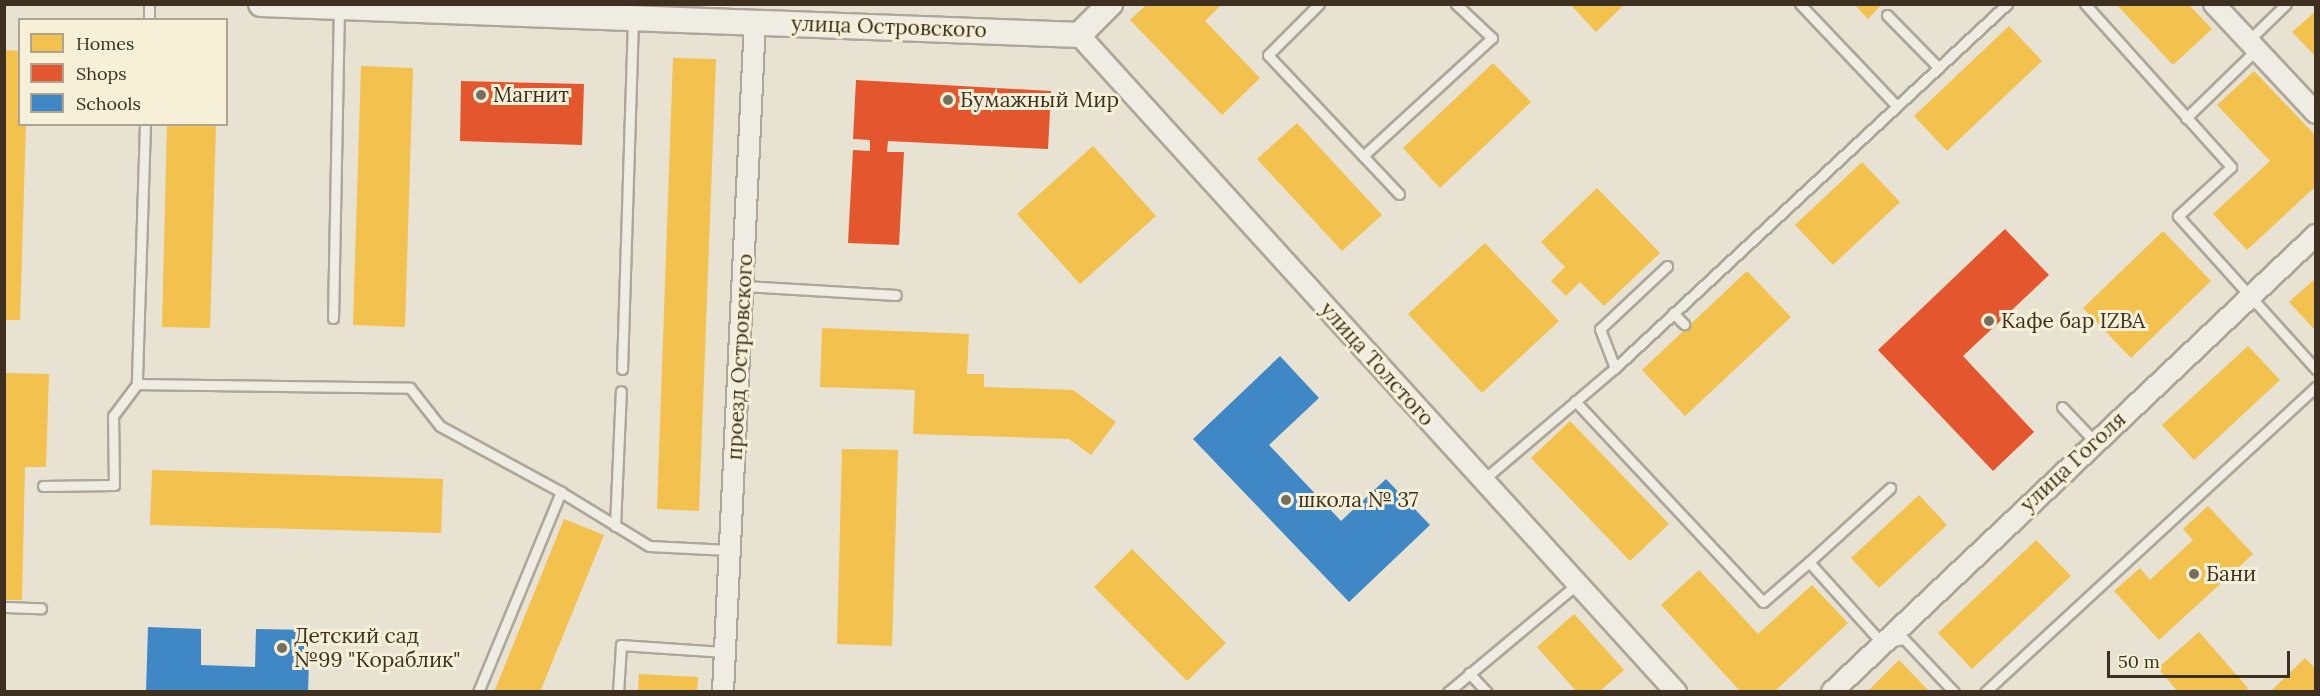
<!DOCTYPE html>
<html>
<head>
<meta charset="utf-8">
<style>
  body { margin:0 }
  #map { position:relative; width:2320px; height:696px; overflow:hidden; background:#e7e2d1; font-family:Lora,serif }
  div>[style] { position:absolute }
  .homes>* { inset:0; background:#f2c14e }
  .shops>* { inset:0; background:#e4572e }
  .schools>* { inset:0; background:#3f88c5 }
  .roads { filter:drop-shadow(2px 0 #ada799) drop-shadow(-2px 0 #ada799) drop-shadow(0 2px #ada799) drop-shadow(0 -2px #ada799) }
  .service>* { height:9px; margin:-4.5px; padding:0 4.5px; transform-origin:4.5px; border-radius:4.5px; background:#efece3 }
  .minor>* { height:20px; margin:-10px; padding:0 10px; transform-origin:10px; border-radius:10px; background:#efece3 }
  .tertiary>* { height:24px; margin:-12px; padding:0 12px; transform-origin:12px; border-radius:12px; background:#efece3 }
  .dots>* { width:16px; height:16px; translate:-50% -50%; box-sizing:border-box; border:3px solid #f7f0d8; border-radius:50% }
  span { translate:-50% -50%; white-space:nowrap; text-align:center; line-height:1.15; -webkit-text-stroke:6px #f7f0d8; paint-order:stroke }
  .street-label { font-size:21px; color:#3d3020 }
  .poi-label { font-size:21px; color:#3d3020 }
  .left { translate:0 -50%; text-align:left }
  .frame { position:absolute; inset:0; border:6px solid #3d3020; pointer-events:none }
  .legend { position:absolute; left:18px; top:18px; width:210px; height:108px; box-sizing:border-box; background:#f7f0d8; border:2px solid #ada38e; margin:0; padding:8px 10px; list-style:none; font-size:18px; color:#3d3020 }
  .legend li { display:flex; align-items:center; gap:12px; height:30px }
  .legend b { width:30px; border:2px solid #ada38e }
  .scale { position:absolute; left:2107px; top:651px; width:183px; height:27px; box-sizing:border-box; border:3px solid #3d3020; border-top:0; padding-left:8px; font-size:18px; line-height:21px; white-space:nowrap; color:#3d3020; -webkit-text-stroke:4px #f7f0d8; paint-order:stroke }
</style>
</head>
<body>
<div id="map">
  <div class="homes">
    <i style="clip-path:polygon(1570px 4px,1625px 4px,1596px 32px)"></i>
    <i style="clip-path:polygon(1854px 4px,1882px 4px,1868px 19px)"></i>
    <i style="clip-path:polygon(2116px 4px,2188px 4px,2212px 29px,2173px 65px)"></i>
    <i style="clip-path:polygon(1146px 5px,1221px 5px,1205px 21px,1260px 78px,1222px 115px,1130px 20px)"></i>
    <i style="clip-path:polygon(2316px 11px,2316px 57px,2292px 32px)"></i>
    <i style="clip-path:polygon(2009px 26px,2042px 61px,1947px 151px,1914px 116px)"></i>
    <i style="clip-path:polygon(4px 50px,20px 51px,20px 124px,26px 124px,20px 320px,4px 320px)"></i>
    <i style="clip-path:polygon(673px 58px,716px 59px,699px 511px,657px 509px)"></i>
    <i style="clip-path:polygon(1493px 63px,1531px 102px,1440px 188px,1403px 148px)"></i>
    <i style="clip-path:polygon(361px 66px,413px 68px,405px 327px,353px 325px)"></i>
    <i style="clip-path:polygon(2254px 71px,2316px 136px,2316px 186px,2247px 250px,2213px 214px,2270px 161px,2217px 105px)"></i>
    <i style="clip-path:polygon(1297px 123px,1382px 215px,1342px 251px,1257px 159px)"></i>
    <i style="clip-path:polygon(167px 124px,216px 124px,210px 328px,162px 327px)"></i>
    <i style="clip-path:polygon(1093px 146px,1156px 216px,1080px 284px,1017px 214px)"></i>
    <i style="clip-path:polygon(1862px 162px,1900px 202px,1833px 265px,1795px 225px)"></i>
    <i style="clip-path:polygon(1597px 188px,1660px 253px,1604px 306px,1580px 282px,1566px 296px,1551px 281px,1565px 267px,1541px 242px)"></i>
    <i style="clip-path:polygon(2163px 231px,2211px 281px,2131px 358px,2083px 308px)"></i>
    <i style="clip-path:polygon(1485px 243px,1559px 321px,1482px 393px,1408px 314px)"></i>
    <i style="clip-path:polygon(1747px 271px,1791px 317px,1685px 416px,1642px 370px)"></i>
    <i style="clip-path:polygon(2316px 278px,2316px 331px,2289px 302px)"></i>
    <i style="clip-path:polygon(822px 328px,969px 334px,967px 374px,984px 374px,984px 387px,1073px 390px,1116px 422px,1091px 455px,1069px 439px,913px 434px,915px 390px,820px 387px)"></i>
    <i style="clip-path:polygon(2248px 346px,2280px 380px,2194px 460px,2162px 425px)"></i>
    <i style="clip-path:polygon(5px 373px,49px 374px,46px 467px,25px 467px,22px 600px,4px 600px)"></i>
    <i style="clip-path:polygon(1570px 421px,1669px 524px,1630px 561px,1531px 458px)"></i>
    <i style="clip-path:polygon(842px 449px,898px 450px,892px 646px,837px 644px)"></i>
    <i style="clip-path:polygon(152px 470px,443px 479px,441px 533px,150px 525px)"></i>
    <i style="clip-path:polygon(1919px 495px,1947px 525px,1879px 588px,1851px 558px)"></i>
    <i style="clip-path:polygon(2208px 506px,2253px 554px,2159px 640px,2114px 591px,2140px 568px,2150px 580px,2193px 540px,2183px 529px)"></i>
    <i style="clip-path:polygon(564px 519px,604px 535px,540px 692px,494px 692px)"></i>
    <i style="clip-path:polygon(2036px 540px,2071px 576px,1972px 669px,1938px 633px)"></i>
    <i style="clip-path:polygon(1132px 549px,1226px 643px,1187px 681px,1094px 587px)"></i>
    <i style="clip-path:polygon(1699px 570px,1758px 634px,1812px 585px,1848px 623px,1774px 692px,1741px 692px,1661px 605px)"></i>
    <i style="clip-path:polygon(1574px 614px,1624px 670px,1599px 692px,1577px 692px,1537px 647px)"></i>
    <i style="clip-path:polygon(2199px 632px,2248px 688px,2245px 692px,2178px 692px,2158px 668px)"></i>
    <i style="clip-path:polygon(2305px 658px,2316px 669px,2316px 692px,2270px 692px)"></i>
    <i style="clip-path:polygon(1899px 660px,1930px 692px,1867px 692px)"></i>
    <i style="clip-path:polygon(639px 674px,698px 677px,697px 692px,638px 692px)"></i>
  </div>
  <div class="shops">
    <i style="clip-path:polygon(856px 80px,1051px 91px,1048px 149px,888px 141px,887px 152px,904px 152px,899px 245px,848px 243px,853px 150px,870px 151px,870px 140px,853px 139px)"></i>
    <i style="clip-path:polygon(461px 81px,584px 84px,582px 145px,460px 141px)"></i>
    <i style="clip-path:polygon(2005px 229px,2049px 275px,1963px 356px,2034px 432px,1993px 471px,1878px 350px)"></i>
  </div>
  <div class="schools">
    <i style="clip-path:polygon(1280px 356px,1319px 398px,1269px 445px,1341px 521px,1386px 479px,1430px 525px,1349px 602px,1193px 439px)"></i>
    <i style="clip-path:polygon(148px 627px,201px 629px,201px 665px,255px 667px,256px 629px,310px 630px,308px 692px,146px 692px)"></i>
  </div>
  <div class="roads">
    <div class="service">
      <i style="left:1319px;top:4px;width:72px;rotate:135deg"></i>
      <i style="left:1268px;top:55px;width:191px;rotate:46.7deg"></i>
      <i style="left:1800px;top:4px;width:139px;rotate:46.5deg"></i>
      <i style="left:2085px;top:4px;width:219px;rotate:48.1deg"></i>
      <i style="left:2231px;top:167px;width:72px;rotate:137.2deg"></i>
      <i style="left:2178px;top:216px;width:206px;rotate:48deg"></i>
      <i style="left:1887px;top:15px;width:74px;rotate:45.5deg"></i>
      <i style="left:149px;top:20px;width:16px;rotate:-90deg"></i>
      <i style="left:2248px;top:41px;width:53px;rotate:-44.2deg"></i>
      <i style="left:2186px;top:118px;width:98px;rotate:-44.2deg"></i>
      <i style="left:145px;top:124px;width:260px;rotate:91.8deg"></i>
      <i style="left:137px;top:384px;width:273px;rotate:0.8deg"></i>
      <i style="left:410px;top:388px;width:48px;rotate:51.7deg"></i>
      <i style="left:440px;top:426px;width:138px;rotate:28.6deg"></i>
      <i style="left:1363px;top:156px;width:175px;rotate:-42.5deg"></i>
      <i style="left:1492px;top:38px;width:50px;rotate:-136.6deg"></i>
      <i style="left:744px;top:286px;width:152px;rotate:3.4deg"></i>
      <i style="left:1673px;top:313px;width:16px;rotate:45deg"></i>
      <i style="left:333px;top:318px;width:310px;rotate:-88.9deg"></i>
      <i style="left:1615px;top:368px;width:42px;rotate:-111deg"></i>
      <i style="left:1600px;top:329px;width:92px;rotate:-43.2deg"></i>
      <i style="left:622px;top:369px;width:351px;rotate:-88.2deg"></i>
      <i style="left:1575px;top:401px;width:275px;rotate:46.9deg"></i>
      <i style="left:1763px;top:602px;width:61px;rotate:-41deg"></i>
      <i style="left:1809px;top:562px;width:109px;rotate:48deg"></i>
      <i style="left:1882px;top:643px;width:22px;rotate:-10deg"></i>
      <i style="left:1904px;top:639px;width:73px;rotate:46.7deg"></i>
      <i style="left:2062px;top:407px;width:47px;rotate:46.7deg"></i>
      <i style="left:1482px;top:481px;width:175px;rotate:-40.4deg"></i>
      <i style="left:1615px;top:368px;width:535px;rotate:-42.88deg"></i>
      <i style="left:43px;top:486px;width:71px;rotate:-0.8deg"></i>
      <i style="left:114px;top:485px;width:69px;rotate:-90.8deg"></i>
      <i style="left:113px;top:416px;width:40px;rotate:-53deg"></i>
      <i style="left:615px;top:526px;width:135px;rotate:-87.5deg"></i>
      <i style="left:1809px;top:562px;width:110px;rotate:-42.4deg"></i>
      <i style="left:4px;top:607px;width:37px;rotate:2deg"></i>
      <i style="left:1469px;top:673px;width:26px;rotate:47deg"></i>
      <i style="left:478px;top:692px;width:217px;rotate:-67.5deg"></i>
      <i style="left:561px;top:492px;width:103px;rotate:31.5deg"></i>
      <i style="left:649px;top:546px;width:80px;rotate:2.9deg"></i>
      <i style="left:618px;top:692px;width:47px;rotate:-86.3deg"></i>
      <i style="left:621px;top:645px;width:104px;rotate:3.9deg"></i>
      <i style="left:1448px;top:692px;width:168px;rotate:-39.9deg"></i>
      <i style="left:1985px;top:692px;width:450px;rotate:-42.7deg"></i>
    </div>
    <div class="minor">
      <i style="left:2214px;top:4px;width:149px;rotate:46.9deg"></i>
      <i style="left:1079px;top:35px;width:888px;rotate:47.74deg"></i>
      <i style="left:723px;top:692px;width:671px;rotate:-87.27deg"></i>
      <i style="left:1832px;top:692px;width:666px;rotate:-43.36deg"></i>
    </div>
    <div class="tertiary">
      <i style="left:261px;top:4px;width:819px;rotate:2.17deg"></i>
      <i style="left:1079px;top:35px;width:44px;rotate:-45deg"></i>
    </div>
  </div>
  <div class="dots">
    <i style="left:481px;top:95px;background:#786e5e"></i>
    <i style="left:948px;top:100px;background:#786e5e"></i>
    <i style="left:1989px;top:321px;background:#786e5e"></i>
    <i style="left:1286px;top:500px;background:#786e5e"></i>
    <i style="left:2194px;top:574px;background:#786e5e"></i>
    <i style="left:282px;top:648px;background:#786e5e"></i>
  </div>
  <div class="street-label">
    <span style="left:889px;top:27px;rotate:2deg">улица Островского</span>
    <span style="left:740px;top:357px;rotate:-87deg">проезд Островского</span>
    <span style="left:1377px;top:364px;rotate:48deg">улица Толстого</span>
    <span style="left:2073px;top:462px;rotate:-43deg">улица Гоголя</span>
  </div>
  <div class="poi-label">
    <span class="left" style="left:493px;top:95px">Магнит</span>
    <span class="left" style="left:960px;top:100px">Бумажный Мир</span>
    <span class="left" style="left:2001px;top:321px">Кафе бар IZBA</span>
    <span class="left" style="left:1298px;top:500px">школа № 37</span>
    <span class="left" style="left:2206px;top:574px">Бани</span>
    <span class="left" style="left:294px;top:648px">Детский сад<br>№99 "Кораблик"</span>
  </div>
  <div class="frame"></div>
  <ul class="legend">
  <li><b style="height:16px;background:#f2c14e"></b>Homes</li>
  <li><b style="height:16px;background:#e4572e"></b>Shops</li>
  <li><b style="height:16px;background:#3f88c5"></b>Schools</li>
  </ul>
  <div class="scale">50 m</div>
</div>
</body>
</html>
